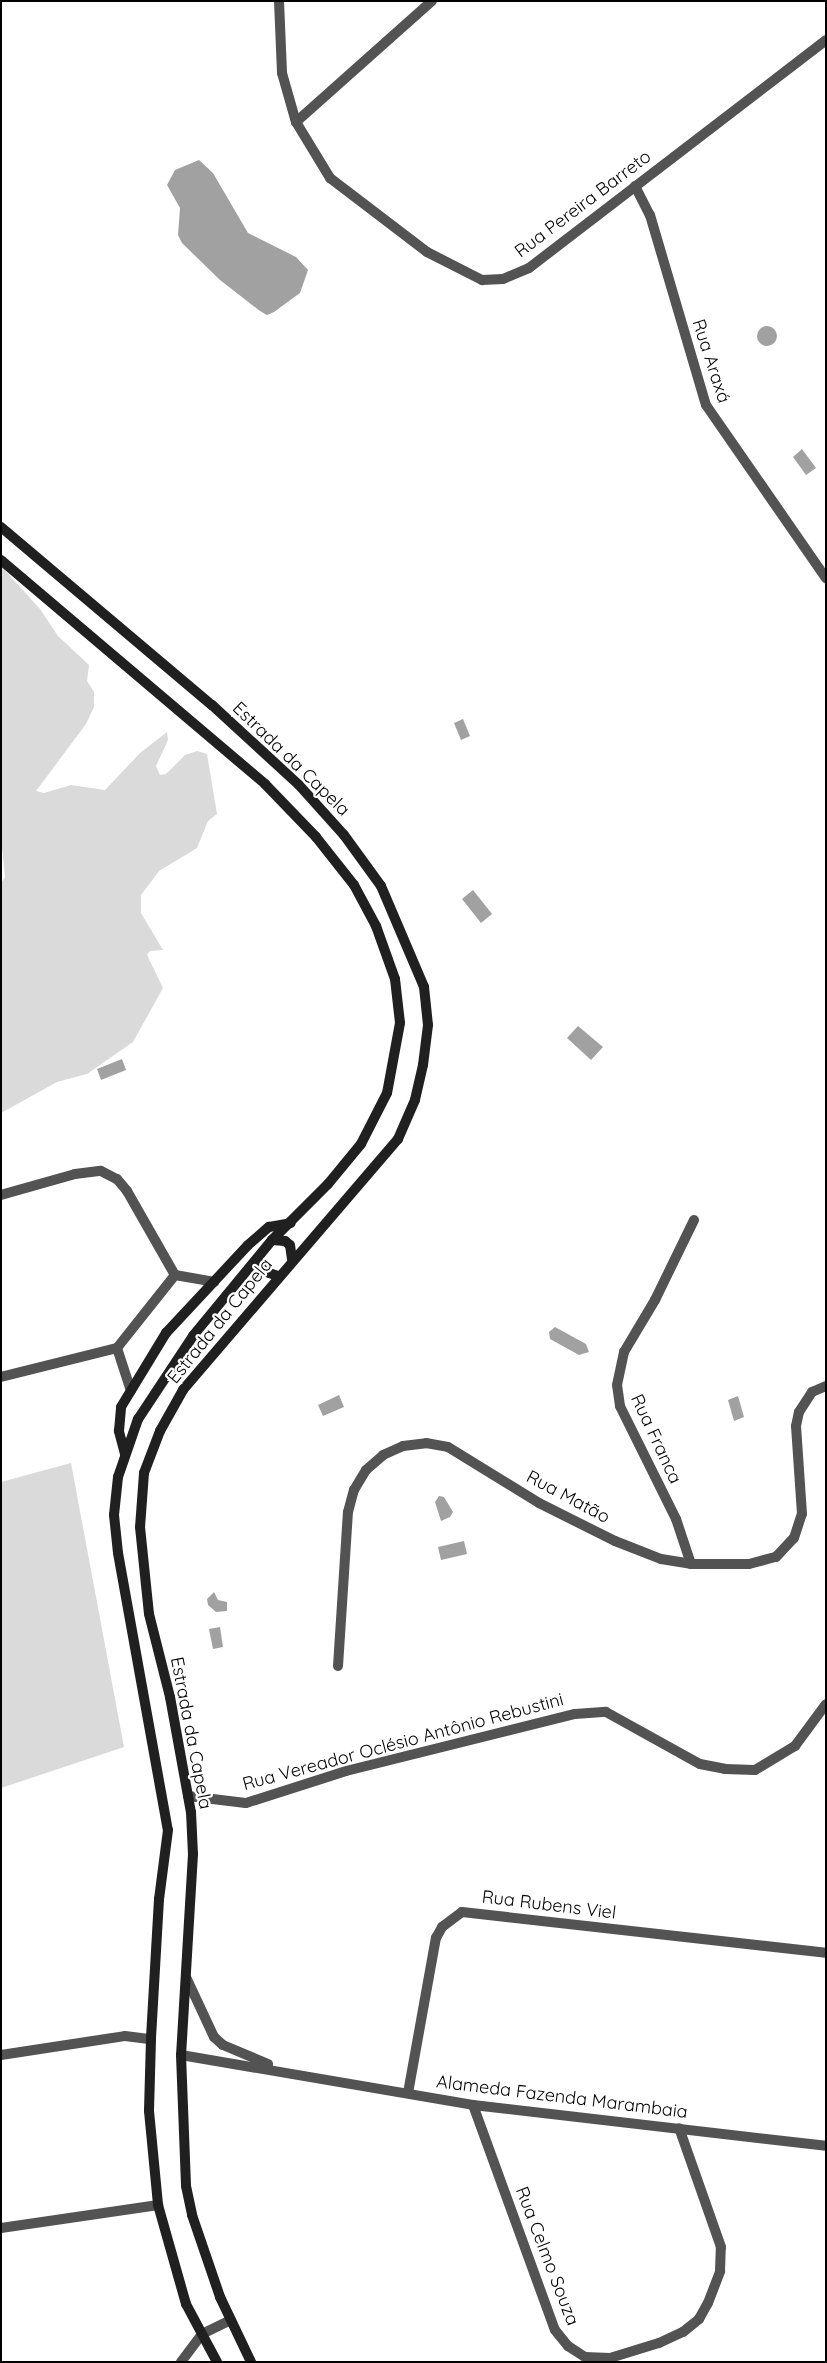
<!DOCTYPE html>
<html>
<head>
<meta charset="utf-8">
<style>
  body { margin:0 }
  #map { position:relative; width:827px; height:2363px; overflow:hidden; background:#fff; font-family:Quicksand,sans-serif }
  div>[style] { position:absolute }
  .green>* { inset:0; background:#dadada }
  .water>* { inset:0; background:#a1a1a1 }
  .round { border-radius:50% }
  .minor>* { height:10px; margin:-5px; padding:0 5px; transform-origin:5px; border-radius:5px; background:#535353 }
  .secondary>* { height:10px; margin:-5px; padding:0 5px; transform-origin:5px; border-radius:5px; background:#202020 }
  span { translate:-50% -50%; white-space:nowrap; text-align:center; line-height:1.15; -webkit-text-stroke:4.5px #fff; paint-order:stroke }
  .street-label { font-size:18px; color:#000 }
  .frame { position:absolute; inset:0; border:2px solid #000; pointer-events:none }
</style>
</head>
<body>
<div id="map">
  <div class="green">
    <i style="clip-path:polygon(1px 566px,40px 609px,58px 636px,89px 665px,87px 681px,94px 692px,94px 707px,86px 724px,36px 791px,44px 793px,71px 785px,105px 790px,140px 753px,167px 732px,168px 740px,156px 766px,160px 775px,166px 774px,185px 755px,197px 751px,207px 754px,217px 814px,208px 821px,197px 848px,159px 871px,141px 895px,141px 913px,163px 950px,150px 951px,147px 955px,163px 988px,133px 1042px,87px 1074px,57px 1082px,1px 1113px,1px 883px,5px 877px,1px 837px)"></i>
    <i style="clip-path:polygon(71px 1463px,124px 1747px,1px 1788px,1px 1482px)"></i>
  </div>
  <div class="water">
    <i style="clip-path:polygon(199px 160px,213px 173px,248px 233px,296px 257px,308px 270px,300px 293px,274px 312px,267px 315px,260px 311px,220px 280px,182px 243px,178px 235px,180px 208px,167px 185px,175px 170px)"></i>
    <i class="round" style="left:757px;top:326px;width:20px;height:20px"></i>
    <i style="clip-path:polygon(802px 449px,816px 468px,806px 475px,793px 457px)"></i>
    <i style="clip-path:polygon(463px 719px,470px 736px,461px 740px,454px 723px)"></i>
    <i style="clip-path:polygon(473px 890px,492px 914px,481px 923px,462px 899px)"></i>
    <i style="clip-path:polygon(578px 1026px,603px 1047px,591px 1060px,567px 1038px)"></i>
    <i style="clip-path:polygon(122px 1059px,126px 1070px,101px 1080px,97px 1069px)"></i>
    <i style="clip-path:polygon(555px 1327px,586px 1344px,589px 1352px,579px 1355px,550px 1339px,549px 1332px)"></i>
    <i style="clip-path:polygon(339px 1395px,344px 1407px,323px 1416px,318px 1405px)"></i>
    <i style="clip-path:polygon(738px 1396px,744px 1417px,734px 1421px,728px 1400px)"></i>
    <i style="clip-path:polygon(439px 1496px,444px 1497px,453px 1512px,450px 1517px,441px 1521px,435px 1502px)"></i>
    <i style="clip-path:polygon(464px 1541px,467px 1554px,441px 1560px,438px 1547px)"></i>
    <i style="clip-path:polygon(214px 1592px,218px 1600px,227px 1602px,227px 1611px,216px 1612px,208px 1605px,207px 1599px)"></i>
    <i style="clip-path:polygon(220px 1627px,223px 1647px,213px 1649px,209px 1629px)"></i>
  </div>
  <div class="minor">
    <i style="left:279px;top:1px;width:72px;rotate:87.6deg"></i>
    <i style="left:282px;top:73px;width:51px;rotate:74.1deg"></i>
    <i style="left:296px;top:122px;width:66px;rotate:58.7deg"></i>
    <i style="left:330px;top:178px;width:122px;rotate:37.3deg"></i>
    <i style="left:427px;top:252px;width:62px;rotate:27deg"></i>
    <i style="left:482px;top:280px;width:21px;rotate:-3deg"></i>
    <i style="left:503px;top:279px;width:28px;rotate:-23deg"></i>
    <i style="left:529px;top:268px;width:374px;rotate:-37.5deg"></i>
    <i style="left:296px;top:122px;width:182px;rotate:-41.7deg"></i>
    <i style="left:635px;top:186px;width:33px;rotate:63deg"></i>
    <i style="left:650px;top:215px;width:198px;rotate:73.6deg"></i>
    <i style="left:706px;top:405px;width:211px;rotate:55.3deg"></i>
    <i style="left:1px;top:1195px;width:77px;rotate:-15.8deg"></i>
    <i style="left:75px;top:1174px;width:26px;rotate:-7deg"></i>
    <i style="left:101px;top:1171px;width:18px;rotate:27deg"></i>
    <i style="left:117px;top:1179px;width:16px;rotate:50deg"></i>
    <i style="left:127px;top:1191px;width:97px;rotate:60.3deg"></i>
    <i style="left:175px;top:1275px;width:40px;rotate:10deg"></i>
    <i style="left:117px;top:1348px;width:45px;rotate:72deg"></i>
    <i style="left:1px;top:1377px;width:120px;rotate:-14deg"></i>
    <i style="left:117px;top:1348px;width:93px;rotate:-51.5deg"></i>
    <i style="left:691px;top:1564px;width:47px;rotate:-108.4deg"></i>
    <i style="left:676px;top:1519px;width:126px;rotate:-116.4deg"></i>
    <i style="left:620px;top:1406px;width:21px;rotate:-98deg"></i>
    <i style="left:617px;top:1385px;width:34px;rotate:-78deg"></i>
    <i style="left:624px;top:1352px;width:61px;rotate:-59.2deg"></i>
    <i style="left:655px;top:1300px;width:89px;rotate:-64deg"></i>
    <i style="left:338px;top:1666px;width:154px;rotate:-86.3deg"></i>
    <i style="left:348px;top:1512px;width:23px;rotate:-75deg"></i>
    <i style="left:354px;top:1490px;width:23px;rotate:-59deg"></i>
    <i style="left:366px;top:1470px;width:23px;rotate:-41deg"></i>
    <i style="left:383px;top:1455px;width:22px;rotate:-24deg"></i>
    <i style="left:403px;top:1446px;width:23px;rotate:-7deg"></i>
    <i style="left:426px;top:1443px;width:22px;rotate:10deg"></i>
    <i style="left:448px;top:1447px;width:107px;rotate:31.6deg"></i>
    <i style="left:539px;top:1503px;width:85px;rotate:26.6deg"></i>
    <i style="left:615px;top:1541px;width:49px;rotate:21.4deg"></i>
    <i style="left:661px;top:1559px;width:30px;rotate:9deg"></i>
    <i style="left:691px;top:1564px;width:58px"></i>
    <i style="left:749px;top:1564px;width:28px;rotate:-15deg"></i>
    <i style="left:776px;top:1557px;width:26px;rotate:-47deg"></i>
    <i style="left:794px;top:1538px;width:25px;rotate:-72deg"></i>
    <i style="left:802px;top:1514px;width:88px;rotate:-93.9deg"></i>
    <i style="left:796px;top:1426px;width:14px;rotate:-78deg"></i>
    <i style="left:799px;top:1412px;width:24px;rotate:-57deg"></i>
    <i style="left:812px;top:1392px;width:15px;rotate:-23deg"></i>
    <i style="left:188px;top:1796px;width:58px;rotate:6.9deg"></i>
    <i style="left:246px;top:1803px;width:105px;rotate:-17.7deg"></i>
    <i style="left:346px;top:1771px;width:236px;rotate:-14deg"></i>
    <i style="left:575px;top:1714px;width:31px;rotate:-4deg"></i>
    <i style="left:606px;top:1712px;width:107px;rotate:29deg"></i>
    <i style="left:700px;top:1764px;width:25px;rotate:11deg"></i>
    <i style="left:725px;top:1769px;width:30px;rotate:2deg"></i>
    <i style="left:755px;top:1770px;width:47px;rotate:-31deg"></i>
    <i style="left:795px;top:1746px;width:52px;rotate:-53.6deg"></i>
    <i style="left:186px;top:1977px;width:66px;rotate:65deg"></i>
    <i style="left:214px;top:2037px;width:12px;rotate:42deg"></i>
    <i style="left:223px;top:2045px;width:49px;rotate:22.9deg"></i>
    <i style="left:1px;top:2055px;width:125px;rotate:-8.7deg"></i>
    <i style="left:125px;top:2036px;width:26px;rotate:7deg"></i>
    <i style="left:181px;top:2055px;width:296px;rotate:9.7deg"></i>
    <i style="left:473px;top:2105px;width:355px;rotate:6.6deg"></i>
    <i style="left:408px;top:2093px;width:158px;rotate:-79.8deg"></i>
    <i style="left:436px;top:1938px;width:13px;rotate:-61deg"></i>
    <i style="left:442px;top:1927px;width:25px;rotate:-37deg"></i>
    <i style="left:462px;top:1912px;width:366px;rotate:6.4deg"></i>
    <i style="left:473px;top:2105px;width:239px;rotate:70deg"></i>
    <i style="left:555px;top:2330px;width:21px;rotate:51deg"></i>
    <i style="left:568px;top:2346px;width:20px;rotate:33deg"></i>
    <i style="left:585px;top:2357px;width:25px;rotate:2deg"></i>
    <i style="left:610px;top:2358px;width:51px;rotate:-17deg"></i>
    <i style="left:659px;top:2343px;width:26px;rotate:-25deg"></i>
    <i style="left:683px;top:2332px;width:21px;rotate:-39deg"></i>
    <i style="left:699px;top:2319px;width:18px;rotate:-61deg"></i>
    <i style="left:708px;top:2303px;width:34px;rotate:-69deg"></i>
    <i style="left:720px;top:2271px;width:24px;rotate:-88deg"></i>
    <i style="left:721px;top:2247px;width:126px;rotate:-109.4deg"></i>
    <i style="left:1px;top:2228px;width:159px;rotate:-8.3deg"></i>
    <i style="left:181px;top:2362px;width:35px;rotate:-53deg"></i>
    <i style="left:202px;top:2334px;width:32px;rotate:-26deg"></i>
  </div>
  <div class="secondary">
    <i style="left:1px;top:527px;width:276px;rotate:40.2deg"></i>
    <i style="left:212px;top:705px;width:118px;rotate:42.6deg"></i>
    <i style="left:299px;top:785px;width:67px;rotate:48deg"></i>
    <i style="left:344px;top:835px;width:63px;rotate:54deg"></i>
    <i style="left:381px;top:886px;width:110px;rotate:66.9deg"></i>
    <i style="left:424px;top:987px;width:38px;rotate:84deg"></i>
    <i style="left:428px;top:1025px;width:40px;rotate:97.1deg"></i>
    <i style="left:423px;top:1065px;width:36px;rotate:103deg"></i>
    <i style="left:415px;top:1100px;width:43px;rotate:113.6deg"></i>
    <i style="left:398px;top:1139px;width:330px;rotate:130.6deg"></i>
    <i style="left:183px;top:1390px;width:47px;rotate:119.3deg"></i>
    <i style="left:160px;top:1431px;width:45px;rotate:110.9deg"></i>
    <i style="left:144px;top:1473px;width:54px;rotate:94.2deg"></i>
    <i style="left:140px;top:1527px;width:87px;rotate:84.1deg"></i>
    <i style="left:149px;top:1614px;width:86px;rotate:75.8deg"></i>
    <i style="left:170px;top:1697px;width:117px;rotate:79.7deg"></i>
    <i style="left:191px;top:1812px;width:42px;rotate:87.3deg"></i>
    <i style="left:193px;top:1854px;width:201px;rotate:93.4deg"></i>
    <i style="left:181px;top:2055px;width:131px;rotate:87.8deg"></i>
    <i style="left:186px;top:2186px;width:30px;rotate:78deg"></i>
    <i style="left:192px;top:2215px;width:87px;rotate:71.1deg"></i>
    <i style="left:220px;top:2297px;width:72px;rotate:64.5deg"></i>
    <i style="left:1px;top:560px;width:346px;rotate:40.3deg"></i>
    <i style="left:265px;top:784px;width:74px;rotate:46.1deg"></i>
    <i style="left:316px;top:837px;width:61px;rotate:51.6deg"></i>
    <i style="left:354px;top:885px;width:47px;rotate:61.8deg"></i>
    <i style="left:376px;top:926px;width:56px;rotate:70.3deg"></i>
    <i style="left:395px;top:979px;width:44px;rotate:83.5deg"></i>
    <i style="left:400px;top:1023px;width:71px;rotate:100.5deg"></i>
    <i style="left:387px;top:1093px;width:57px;rotate:117deg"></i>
    <i style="left:361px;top:1144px;width:52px;rotate:129.5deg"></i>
    <i style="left:328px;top:1184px;width:79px;rotate:135deg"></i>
    <i style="left:272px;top:1240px;width:124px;rotate:129.5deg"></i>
    <i style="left:193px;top:1336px;width:100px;rotate:123.5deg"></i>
    <i style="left:138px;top:1419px;width:61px;rotate:109deg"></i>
    <i style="left:118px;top:1477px;width:38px;rotate:96deg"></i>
    <i style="left:114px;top:1515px;width:38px;rotate:84deg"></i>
    <i style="left:118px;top:1553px;width:281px;rotate:79.8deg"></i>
    <i style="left:168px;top:1830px;width:70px;rotate:97.4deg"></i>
    <i style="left:159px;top:1899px;width:140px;rotate:93.3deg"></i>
    <i style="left:151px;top:2039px;width:72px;rotate:91.6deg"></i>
    <i style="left:149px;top:2111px;width:94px;rotate:84.5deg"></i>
    <i style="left:158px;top:2205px;width:103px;rotate:74.2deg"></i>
    <i style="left:186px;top:2304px;width:66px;rotate:61.9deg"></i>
    <i style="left:272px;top:1240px;width:13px;rotate:4deg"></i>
    <i style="left:285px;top:1241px;width:6px;rotate:39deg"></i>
    <i style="left:290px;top:1245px;width:15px;rotate:82deg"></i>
    <i style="left:258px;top:1259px;width:13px;rotate:67deg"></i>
    <i style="left:263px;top:1271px;width:16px;rotate:18deg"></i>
    <i style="left:125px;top:1454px;width:24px;rotate:-105deg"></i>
    <i style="left:119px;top:1431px;width:24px;rotate:-85deg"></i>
    <i style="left:121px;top:1407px;width:87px;rotate:-58.7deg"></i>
    <i style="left:166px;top:1333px;width:120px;rotate:-47deg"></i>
    <i style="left:248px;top:1245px;width:28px;rotate:-41deg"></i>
    <i style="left:269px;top:1227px;width:22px;rotate:-10deg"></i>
  </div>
  <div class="street-label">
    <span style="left:583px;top:204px;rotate:-37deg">Rua Pereira Barreto</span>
    <span style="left:711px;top:361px;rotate:72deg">Rua Araxá</span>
    <span style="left:291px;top:759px;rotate:44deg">Estrada da Capela</span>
    <span style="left:220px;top:1321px;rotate:-51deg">Estrada da Capela</span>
    <span style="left:656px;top:1439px;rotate:65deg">Rua Franca</span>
    <span style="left:568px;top:1497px;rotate:28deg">Rua Matão</span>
    <span style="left:191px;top:1733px;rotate:79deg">Estrada da Capela</span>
    <span style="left:403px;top:1742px;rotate:-15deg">Rua Vereador Oclésio Antônio Rebustini</span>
    <span style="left:549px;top:1905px;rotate:7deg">Rua Rubens Viel</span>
    <span style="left:562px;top:2097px;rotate:7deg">Alameda Fazenda Marambaia</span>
    <span style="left:547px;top:2256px;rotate:69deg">Rua Celmo Souza</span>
  </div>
  <div class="frame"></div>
</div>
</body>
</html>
